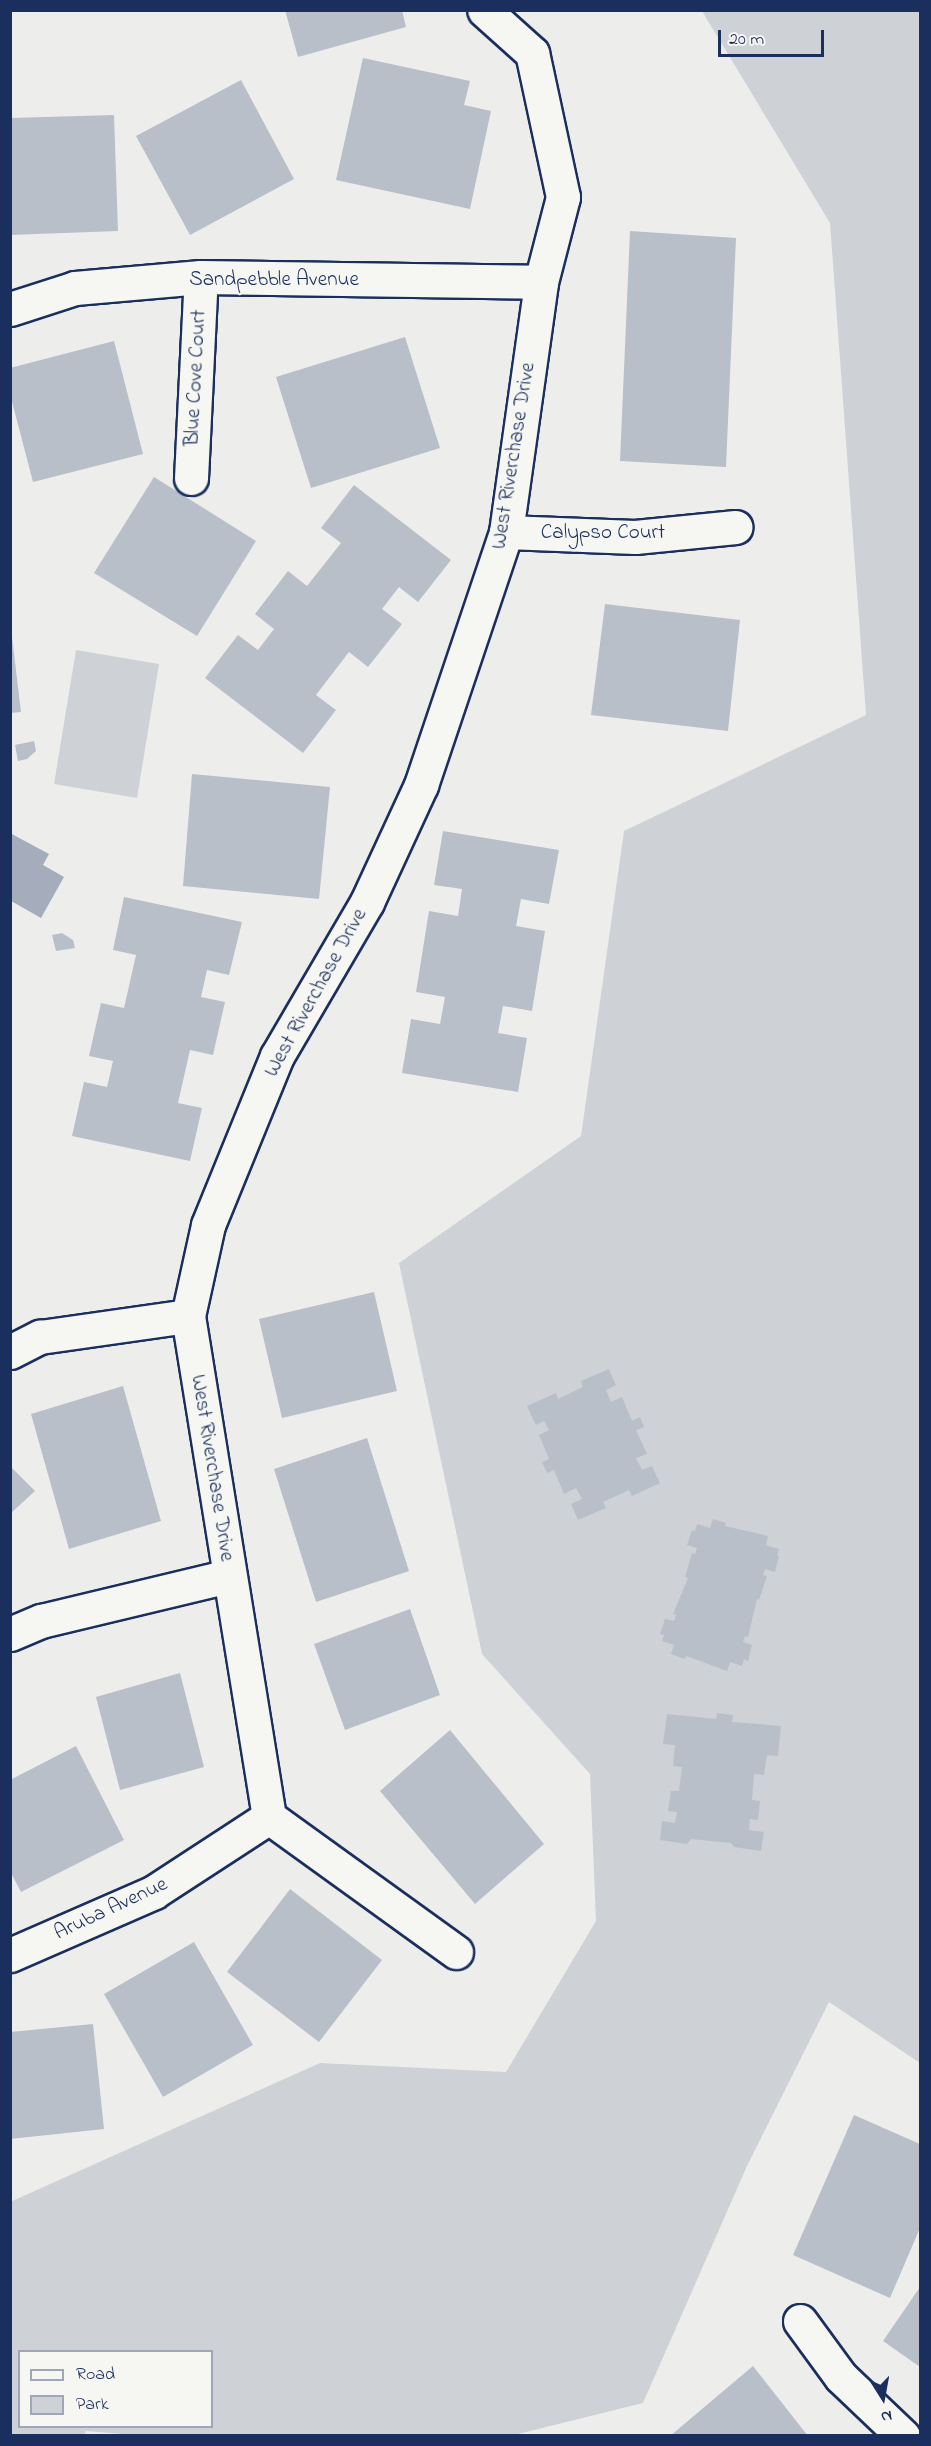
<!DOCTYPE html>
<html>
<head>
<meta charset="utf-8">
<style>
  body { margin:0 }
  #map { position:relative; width:931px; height:2446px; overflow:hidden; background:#edeeec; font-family:"Indie Flower",sans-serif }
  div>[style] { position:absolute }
  .green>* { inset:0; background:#ced2d7 }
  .water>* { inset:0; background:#a5acbc }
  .building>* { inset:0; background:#b9bfc8 }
  .roads { filter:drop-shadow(2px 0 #1b2f5e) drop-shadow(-2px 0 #1b2f5e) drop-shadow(0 2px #1b2f5e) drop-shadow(0 -2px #1b2f5e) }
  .minor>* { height:33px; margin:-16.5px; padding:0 16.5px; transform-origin:16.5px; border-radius:16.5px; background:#f6f6f2 }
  span { translate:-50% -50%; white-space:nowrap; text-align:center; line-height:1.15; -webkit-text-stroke:4.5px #f6f6f2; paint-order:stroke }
  .street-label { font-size:21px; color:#1b2f5e }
  .frame { position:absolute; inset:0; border:12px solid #1b2f5e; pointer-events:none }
  .legend { position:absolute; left:18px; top:2350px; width:195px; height:78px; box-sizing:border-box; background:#f6f6f2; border:2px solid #9ea6b7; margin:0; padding:8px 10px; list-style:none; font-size:18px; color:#1b2f5e }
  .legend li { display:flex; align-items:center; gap:12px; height:30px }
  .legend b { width:30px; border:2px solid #9ea6b7 }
  .north { position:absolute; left:853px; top:2368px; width:60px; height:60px; -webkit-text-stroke:4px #f6f6f2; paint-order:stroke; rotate:169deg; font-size:16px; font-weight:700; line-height:24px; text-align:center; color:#1b2f5e }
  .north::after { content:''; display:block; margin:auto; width:21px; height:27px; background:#1b2f5e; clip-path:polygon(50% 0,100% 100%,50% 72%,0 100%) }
  .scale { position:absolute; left:718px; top:30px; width:106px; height:27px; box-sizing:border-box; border:3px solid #1b2f5e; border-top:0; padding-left:8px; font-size:18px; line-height:21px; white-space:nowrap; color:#1b2f5e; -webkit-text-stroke:4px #f6f6f2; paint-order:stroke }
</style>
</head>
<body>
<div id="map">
  <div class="green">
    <i style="clip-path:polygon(evenodd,702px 11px,920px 11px,920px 2063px,829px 2002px,747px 2166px,643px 2403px,514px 2435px,147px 2436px,86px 2431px,84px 2435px,11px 2435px,10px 2202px,320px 2063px,506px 2072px,596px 1921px,590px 1774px,482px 1654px,399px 1263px,581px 1136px,624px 831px,866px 715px,830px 223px,702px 11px,20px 2352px,212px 2352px,212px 2426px,20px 2426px,20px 2352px)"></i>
    <i style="clip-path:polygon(76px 650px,159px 664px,137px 798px,54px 784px)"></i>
  </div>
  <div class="water">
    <i style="clip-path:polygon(10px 833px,49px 854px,43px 865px,64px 877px,41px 918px,11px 901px)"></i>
  </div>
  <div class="building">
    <i style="clip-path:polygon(285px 10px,402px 10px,406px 27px,298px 57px)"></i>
    <i style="clip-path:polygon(363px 58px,470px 81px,464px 105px,491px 111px,470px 209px,336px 180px)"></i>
    <i style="clip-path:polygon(241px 80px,294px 179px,190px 235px,136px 136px)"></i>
    <i style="clip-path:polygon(114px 115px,118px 231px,10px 235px,10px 118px)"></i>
    <i style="clip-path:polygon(630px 231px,736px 238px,726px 467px,620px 461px)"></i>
    <i style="clip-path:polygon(405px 337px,440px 448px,311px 488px,276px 377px)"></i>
    <i style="clip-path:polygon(114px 341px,143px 454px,33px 482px,10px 394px,10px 368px)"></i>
    <i style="clip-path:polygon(154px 477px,256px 541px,197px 636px,94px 573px)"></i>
    <i style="clip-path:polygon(354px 485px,451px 560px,418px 602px,399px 587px,382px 609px,402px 624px,368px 667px,349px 652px,316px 695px,336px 710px,303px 753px,205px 678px,238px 635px,258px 650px,274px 629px,255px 614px,288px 571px,307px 586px,341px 543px,321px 528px)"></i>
    <i style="clip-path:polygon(605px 604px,740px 620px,728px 731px,591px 715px)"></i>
    <i style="clip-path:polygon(10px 620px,21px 712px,10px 713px)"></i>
    <i style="clip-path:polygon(34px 741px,36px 751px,27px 759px,18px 761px,15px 745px)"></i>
    <i style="clip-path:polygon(192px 774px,330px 787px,319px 899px,183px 886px)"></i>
    <i style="clip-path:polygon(443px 831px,559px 850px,549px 904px,521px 899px,516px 926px,545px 931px,532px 1011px,503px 1006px,498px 1033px,527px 1038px,518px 1092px,402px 1073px,411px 1019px,440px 1024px,445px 997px,416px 992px,429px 911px,458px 916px,462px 889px,434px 885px)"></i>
    <i style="clip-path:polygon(124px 897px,242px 922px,229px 975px,207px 970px,201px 997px,225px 1002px,213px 1055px,190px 1050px,178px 1103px,202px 1108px,190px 1161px,72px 1136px,84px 1082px,107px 1087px,113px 1061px,89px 1056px,101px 1003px,124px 1008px,136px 955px,113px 950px)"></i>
    <i style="clip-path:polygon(62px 933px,73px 940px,75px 948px,56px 951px,52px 935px)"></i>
    <i style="clip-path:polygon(374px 1292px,397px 1391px,282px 1418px,259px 1319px)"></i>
    <i style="clip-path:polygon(609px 1369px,616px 1385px,606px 1390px,611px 1402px,622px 1397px,632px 1421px,640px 1417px,644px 1427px,636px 1430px,647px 1454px,636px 1458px,642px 1470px,652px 1466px,660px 1483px,632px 1496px,629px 1490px,603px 1502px,606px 1508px,578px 1520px,571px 1504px,582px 1499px,576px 1488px,564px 1494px,554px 1470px,547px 1473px,542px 1462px,549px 1459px,539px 1435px,549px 1430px,544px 1421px,536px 1425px,527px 1406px,556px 1393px,558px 1399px,583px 1387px,581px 1381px)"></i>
    <i style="clip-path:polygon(123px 1386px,161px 1521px,69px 1549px,31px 1414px)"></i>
    <i style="clip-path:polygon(367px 1438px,409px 1571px,316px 1602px,274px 1469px)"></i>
    <i style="clip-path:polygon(10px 1466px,35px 1491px,10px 1514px)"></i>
    <i style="clip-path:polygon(713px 1519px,726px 1523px,725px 1526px,768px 1536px,766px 1545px,779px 1549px,777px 1555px,779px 1556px,775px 1572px,765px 1569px,763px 1575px,767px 1576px,759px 1600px,757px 1599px,748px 1637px,745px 1636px,743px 1642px,752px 1645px,748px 1661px,744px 1659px,742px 1666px,730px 1662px,727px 1671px,686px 1656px,685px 1659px,671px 1654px,674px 1645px,662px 1641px,664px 1635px,660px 1634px,665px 1619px,674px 1621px,676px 1615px,673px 1614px,688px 1578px,685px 1577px,692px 1553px,695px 1554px,697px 1548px,687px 1545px,692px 1530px,695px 1531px,697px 1524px,710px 1528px)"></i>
    <i style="clip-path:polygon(410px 1609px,440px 1695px,345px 1730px,314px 1644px)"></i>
    <i style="clip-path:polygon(180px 1673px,204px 1767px,120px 1790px,96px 1697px)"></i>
    <i style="clip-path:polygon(717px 1713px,733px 1715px,732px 1722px,781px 1726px,778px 1756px,767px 1755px,764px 1775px,754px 1774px,752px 1800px,760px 1801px,758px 1820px,750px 1819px,749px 1830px,764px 1832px,761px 1851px,734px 1847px,731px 1843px,691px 1839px,687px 1844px,660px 1840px,662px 1821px,675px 1823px,677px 1812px,668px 1811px,671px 1791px,679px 1791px,682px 1767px,673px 1766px,675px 1745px,663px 1744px,667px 1714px,716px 1719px)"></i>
    <i style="clip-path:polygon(450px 1730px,544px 1844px,475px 1904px,380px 1791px)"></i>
    <i style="clip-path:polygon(76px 1746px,124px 1840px,21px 1892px,10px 1871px,10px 1780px)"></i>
    <i style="clip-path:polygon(290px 1889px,382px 1960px,319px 2042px,227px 1972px)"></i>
    <i style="clip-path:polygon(194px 1942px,253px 2045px,163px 2097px,104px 1994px)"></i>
    <i style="clip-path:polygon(93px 2024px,104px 2129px,10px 2139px,10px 2032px)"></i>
    <i style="clip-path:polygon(854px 2115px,920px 2144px,920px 2228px,890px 2298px,793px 2255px)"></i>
    <i style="clip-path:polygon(920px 2287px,920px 2367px,883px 2341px)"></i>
    <i style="clip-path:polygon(753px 2366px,808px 2436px,670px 2436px)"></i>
  </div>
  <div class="roads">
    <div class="minor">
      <i style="left:10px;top:309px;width:68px;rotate:-17.9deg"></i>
      <i style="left:75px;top:288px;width:126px;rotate:-5deg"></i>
      <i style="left:201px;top:277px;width:340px;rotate:0.8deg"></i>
      <i style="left:191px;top:478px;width:201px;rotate:-87.2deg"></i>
      <i style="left:506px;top:532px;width:129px;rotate:2.2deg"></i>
      <i style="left:635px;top:537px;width:101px;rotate:-5.7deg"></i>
      <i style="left:10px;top:1352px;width:34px;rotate:-27deg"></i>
      <i style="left:40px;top:1337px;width:149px;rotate:-8.1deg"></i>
      <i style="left:10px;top:1634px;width:34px;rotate:-23deg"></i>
      <i style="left:41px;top:1621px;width:193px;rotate:-13.5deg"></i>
      <i style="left:456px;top:1952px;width:231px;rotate:-144.2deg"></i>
      <i style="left:269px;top:1817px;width:508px;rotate:-99.18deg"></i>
      <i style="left:188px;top:1316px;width:93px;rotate:-77.6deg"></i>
      <i style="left:208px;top:1225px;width:183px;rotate:-67.8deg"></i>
      <i style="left:277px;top:1056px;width:178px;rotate:-59.7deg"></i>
      <i style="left:367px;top:902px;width:129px;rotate:-65.2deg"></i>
      <i style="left:421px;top:785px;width:267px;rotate:-71.4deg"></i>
      <i style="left:506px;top:532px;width:252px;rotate:-82deg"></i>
      <i style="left:541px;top:282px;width:88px;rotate:-75.5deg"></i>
      <i style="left:563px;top:197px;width:147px;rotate:-102.1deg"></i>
      <i style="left:532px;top:53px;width:64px;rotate:-138.1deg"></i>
      <i style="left:10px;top:1955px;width:157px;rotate:-23.6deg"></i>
      <i style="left:154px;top:1892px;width:137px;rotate:-33.1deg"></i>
      <i style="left:800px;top:2321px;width:69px;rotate:53.8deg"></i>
      <i style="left:841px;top:2377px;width:86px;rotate:43.6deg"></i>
    </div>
  </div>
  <div class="street-label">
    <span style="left:274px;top:280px">Sandpebble Avenue</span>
    <span style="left:196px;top:378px;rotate:-87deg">Blue Cove Court</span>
    <span style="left:514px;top:456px;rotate:-81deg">West Riverchase Drive</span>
    <span style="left:603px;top:533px">Calypso Court</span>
    <span style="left:316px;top:993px;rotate:-61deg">West Riverchase Drive</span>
    <span style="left:212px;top:1468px;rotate:81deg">West Riverchase Drive</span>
    <span style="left:111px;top:1909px;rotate:-25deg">Aruba Avenue</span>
  </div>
  <div class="frame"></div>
  <ul class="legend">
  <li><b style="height:8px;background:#f6f6f2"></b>Road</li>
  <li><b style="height:16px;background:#ced2d7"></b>Park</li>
  </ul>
  <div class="north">N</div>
  <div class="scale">20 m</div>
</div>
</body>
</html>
